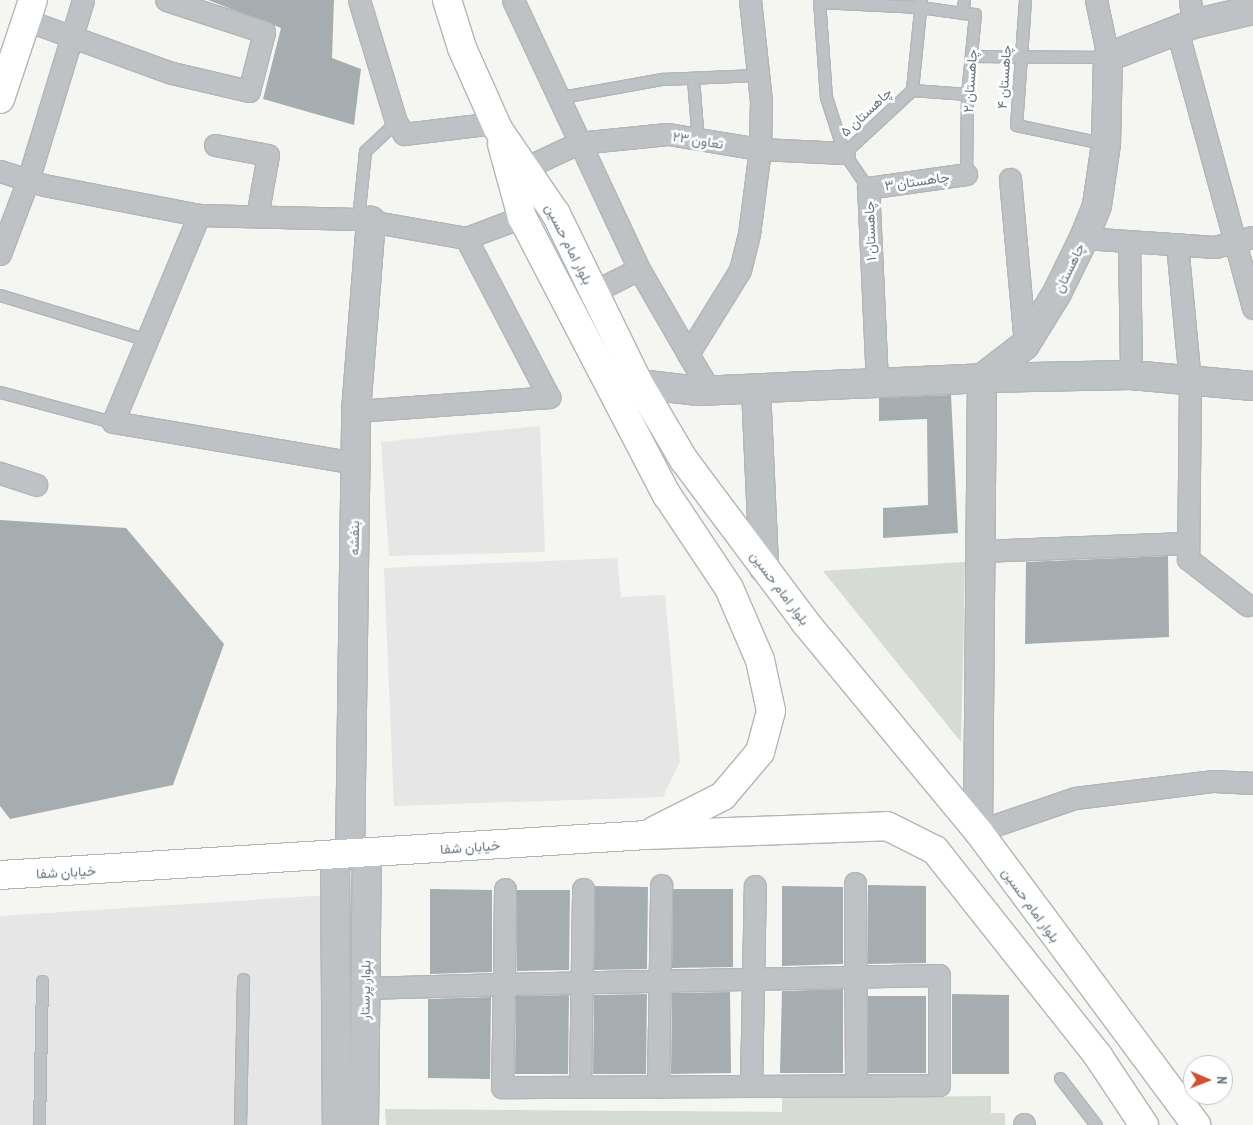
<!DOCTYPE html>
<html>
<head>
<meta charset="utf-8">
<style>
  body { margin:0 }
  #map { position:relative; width:1253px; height:1125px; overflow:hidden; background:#f5f5f1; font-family:"PT Sans Narrow",Vazirmatn,sans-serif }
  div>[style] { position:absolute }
  .built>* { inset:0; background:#e5e6e5 }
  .green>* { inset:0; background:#d6dbd3 }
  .building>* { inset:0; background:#a5adb1 }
  .roads { filter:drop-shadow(1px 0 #b2b6b9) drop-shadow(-1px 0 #b2b6b9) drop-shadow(0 1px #b2b6b9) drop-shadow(0 -1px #b2b6b9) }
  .service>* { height:11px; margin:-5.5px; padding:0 5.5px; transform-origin:5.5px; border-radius:5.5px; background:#bec2c5 }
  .minor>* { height:21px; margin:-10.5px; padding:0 10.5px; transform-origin:10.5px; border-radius:10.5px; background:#bec2c5 }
  .tertiary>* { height:28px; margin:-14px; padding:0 14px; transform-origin:14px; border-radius:14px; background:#bec2c5 }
  .primary>* { height:28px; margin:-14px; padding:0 14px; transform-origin:14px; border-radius:14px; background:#fff }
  span { translate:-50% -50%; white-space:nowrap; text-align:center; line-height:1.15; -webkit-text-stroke:5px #fff; paint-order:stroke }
  .street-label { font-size:14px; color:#667680 }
  .north { position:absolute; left:1183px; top:1055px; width:50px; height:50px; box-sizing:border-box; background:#fff; border:1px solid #c2c8cc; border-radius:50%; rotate:91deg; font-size:14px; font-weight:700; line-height:20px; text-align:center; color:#667680 }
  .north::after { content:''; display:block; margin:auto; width:18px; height:22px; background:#d65030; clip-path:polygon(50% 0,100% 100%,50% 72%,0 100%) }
</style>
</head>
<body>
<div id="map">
  <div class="built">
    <i style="clip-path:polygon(540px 426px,545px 552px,389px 556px,381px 442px)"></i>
    <i style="clip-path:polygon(617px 558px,621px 597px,665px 595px,680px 761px,663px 797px,394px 806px,384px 568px)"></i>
    <i style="clip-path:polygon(329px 895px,328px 1125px,0 1125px,0 916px)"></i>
  </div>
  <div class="green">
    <i style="clip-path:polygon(965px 562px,964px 616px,961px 742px,823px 571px)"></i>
    <i style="clip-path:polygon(991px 1096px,991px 1113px,1005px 1113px,1005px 1125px,386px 1125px,385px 1109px,782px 1112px,782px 1098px)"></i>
  </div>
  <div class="building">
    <i style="clip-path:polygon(208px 0,334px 0,332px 58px,361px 69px,354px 125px,263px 99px,281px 28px)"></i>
    <i style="clip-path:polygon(951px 395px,958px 533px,883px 538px,883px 508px,928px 505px,927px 419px,879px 421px,879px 398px)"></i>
    <i style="clip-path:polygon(0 520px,126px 528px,224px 644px,173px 785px,10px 819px,0 806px)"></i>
    <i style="clip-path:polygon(1168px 556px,1169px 637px,1025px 644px,1026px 562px)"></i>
    <i style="clip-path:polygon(868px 885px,926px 886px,926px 963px,868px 964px)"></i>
    <i style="clip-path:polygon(595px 886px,648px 887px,647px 969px,594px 970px)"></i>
    <i style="clip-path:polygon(782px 886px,843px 887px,843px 964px,782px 966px)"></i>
    <i style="clip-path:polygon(430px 889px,492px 890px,492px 972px,430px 974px)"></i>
    <i style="clip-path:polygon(673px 889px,733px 889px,733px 967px,672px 968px)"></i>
    <i style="clip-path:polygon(517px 890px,570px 890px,569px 970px,517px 971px)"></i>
    <i style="clip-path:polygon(843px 989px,843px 1073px,780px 1073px,782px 991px)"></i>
    <i style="clip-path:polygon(730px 992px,731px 1073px,671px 1074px,672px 993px)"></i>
    <i style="clip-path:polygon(647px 994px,646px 1074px,593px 1074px,594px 995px)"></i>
    <i style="clip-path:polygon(952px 994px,1009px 995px,1009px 1074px,952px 1074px)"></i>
    <i style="clip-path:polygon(569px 995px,568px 1074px,515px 1074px,516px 996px)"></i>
    <i style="clip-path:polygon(868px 996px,926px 996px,926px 1073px,868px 1073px)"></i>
    <i style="clip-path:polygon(491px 997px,490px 1079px,428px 1078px,428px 999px)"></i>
  </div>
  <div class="roads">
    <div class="service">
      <i style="left:819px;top:0;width:97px;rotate:85.9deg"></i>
      <i style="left:826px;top:97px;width:59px;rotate:72.2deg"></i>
      <i style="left:844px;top:153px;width:42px;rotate:55.6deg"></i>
      <i style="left:964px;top:0;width:13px;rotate:99deg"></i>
      <i style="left:962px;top:13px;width:13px;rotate:4deg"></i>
      <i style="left:975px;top:14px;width:80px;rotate:95.7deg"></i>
      <i style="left:967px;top:94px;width:80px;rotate:90.7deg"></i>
      <i style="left:1025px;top:0;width:125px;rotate:94.1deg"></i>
      <i style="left:1016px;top:125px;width:92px;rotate:11.9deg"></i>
      <i style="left:819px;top:2px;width:101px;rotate:2.8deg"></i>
      <i style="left:920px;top:7px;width:42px;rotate:8.1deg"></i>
      <i style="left:971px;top:56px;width:137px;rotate:0.4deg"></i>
      <i style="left:693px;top:79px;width:62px;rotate:85.4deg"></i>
      <i style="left:912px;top:90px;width:90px;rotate:-84.3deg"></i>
      <i style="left:556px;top:98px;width:108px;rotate:-10.2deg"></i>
      <i style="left:662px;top:79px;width:95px;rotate:-2.4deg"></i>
      <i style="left:844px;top:153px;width:93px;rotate:-42.8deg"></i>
      <i style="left:912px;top:90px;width:55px;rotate:4.2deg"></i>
      <i style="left:358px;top:219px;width:68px;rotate:-84.1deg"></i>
      <i style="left:365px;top:151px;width:42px;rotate:-43.1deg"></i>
      <i style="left:0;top:295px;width:154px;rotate:17deg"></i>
      <i style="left:0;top:392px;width:117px;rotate:14.9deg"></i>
      <i style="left:1060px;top:1078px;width:59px;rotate:52.5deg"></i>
      <i style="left:39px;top:1125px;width:144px;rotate:-88.8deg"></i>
      <i style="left:240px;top:1125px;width:146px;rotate:-88.8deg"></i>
    </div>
    <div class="minor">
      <i style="left:359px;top:0;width:127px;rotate:73.1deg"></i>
      <i style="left:396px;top:122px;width:14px;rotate:56deg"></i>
      <i style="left:404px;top:134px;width:92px;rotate:-6.9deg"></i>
      <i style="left:513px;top:0;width:297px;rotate:64.9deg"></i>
      <i style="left:639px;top:269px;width:98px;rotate:60deg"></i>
      <i style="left:1096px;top:0;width:58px;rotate:78.1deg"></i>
      <i style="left:1190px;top:0;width:24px;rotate:83deg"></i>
      <i style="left:26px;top:20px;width:155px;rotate:20deg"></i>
      <i style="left:172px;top:73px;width:79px;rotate:13.2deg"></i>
      <i style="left:249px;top:91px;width:61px;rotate:-75.7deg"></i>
      <i style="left:264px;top:32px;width:103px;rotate:-161.9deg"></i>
      <i style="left:1177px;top:30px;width:288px;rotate:74.7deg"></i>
      <i style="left:215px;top:145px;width:54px;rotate:10.7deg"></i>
      <i style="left:268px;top:155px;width:62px;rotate:100.2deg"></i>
      <i style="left:527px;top:167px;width:56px;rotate:-25.2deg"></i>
      <i style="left:578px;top:143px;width:90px;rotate:-5.7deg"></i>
      <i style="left:668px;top:134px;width:93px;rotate:9.3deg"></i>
      <i style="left:760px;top:149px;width:84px;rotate:2.7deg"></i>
      <i style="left:0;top:171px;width:46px;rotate:17.7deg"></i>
      <i style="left:44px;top:185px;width:158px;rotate:11deg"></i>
      <i style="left:199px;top:215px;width:159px;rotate:1.4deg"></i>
      <i style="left:358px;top:219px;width:110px;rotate:10deg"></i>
      <i style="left:466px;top:238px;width:60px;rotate:-20.6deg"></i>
      <i style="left:1010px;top:179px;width:167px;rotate:84.8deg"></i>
      <i style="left:199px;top:215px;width:224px;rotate:112.6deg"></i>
      <i style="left:113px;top:422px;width:245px;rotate:9.6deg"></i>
      <i style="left:1084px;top:238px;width:131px;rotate:3.9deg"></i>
      <i style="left:1215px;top:247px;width:39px;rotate:-15deg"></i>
      <i style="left:1129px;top:241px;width:134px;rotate:89.1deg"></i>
      <i style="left:1177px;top:244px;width:138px;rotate:84.6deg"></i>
      <i style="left:1190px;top:381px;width:178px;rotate:90.6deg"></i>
      <i style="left:1188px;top:559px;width:75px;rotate:37.9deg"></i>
      <i style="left:0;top:254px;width:79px;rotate:-69.3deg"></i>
      <i style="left:28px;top:180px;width:188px;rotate:-73deg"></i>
      <i style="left:593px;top:292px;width:51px;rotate:-26.6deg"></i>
      <i style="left:877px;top:383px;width:195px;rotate:-92.6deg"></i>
      <i style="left:868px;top:188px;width:99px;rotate:-8.1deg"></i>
      <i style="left:710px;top:391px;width:43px;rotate:-120.7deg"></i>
      <i style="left:688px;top:354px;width:99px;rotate:-58.2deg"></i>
      <i style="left:740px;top:270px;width:37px;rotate:-76deg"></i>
      <i style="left:749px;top:234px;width:86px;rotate:-82.6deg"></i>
      <i style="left:760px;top:149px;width:48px;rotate:-88.8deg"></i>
      <i style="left:761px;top:101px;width:102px;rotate:-96.2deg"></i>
      <i style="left:356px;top:411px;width:194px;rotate:-4.1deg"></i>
      <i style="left:549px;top:397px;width:179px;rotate:-117.6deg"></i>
      <i style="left:0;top:473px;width:38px;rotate:18deg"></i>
      <i style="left:978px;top:551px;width:210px;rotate:-2.2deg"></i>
      <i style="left:978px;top:831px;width:102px;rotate:-18.8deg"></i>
      <i style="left:1075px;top:798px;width:140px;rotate:-7deg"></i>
      <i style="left:1214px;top:781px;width:39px;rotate:3deg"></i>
      <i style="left:855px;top:883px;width:202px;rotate:89.7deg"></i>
      <i style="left:365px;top:988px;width:139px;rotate:-1.6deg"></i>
      <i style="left:504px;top:984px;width:435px;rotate:-1.2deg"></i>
      <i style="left:939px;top:975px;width:110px;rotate:90deg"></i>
      <i style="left:939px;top:1085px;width:437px;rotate:179.7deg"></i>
      <i style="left:502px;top:1087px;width:103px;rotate:-88.9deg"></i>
      <i style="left:504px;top:984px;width:95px;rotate:-89.4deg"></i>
      <i style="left:751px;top:1086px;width:200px;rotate:-88.9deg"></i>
      <i style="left:580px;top:1087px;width:198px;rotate:-89.1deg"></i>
      <i style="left:658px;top:1087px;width:202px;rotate:-89.1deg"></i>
      <i style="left:1024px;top:1125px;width:1px;rotate:-90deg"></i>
    </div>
    <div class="tertiary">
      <i style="left:639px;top:384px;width:60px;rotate:6.7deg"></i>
      <i style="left:699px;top:391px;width:283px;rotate:-2.6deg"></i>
      <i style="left:982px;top:378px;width:54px;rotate:-37.5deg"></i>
      <i style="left:1025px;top:345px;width:61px;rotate:-58.4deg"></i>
      <i style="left:1057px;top:293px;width:61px;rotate:-63.9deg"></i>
      <i style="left:1084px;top:238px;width:35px;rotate:-68deg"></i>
      <i style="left:1097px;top:205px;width:62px;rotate:-81.6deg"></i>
      <i style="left:1106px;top:144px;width:87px;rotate:-88.7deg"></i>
      <i style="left:1108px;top:57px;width:91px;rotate:-21.2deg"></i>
      <i style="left:1193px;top:24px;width:62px;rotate:-13.1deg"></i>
      <i style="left:756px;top:389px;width:179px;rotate:87.4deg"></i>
      <i style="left:978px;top:831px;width:453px;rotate:-89.5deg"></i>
      <i style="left:982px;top:378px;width:149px;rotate:-1.2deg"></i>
      <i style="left:1131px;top:375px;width:122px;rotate:5.2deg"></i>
      <i style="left:350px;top:855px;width:444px;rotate:-89.2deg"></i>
      <i style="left:356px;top:411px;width:191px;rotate:-85.5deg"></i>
      <i style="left:335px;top:856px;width:269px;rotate:89.6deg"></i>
      <i style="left:364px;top:1125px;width:270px;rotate:-89.4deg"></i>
    </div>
    <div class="primary">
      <i style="left:447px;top:0;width:50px;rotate:72.6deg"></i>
      <i style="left:462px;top:48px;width:89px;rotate:66deg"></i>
      <i style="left:498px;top:129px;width:103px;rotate:55.7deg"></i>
      <i style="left:556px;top:214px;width:189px;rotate:64deg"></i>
      <i style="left:639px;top:384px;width:88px;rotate:59.4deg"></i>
      <i style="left:684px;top:460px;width:202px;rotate:53.2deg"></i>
      <i style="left:805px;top:622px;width:271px;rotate:50.4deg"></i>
      <i style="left:978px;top:831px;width:366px;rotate:53.4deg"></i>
      <i style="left:0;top:99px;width:104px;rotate:-71.6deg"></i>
      <i style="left:502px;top:144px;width:76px;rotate:74.7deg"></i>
      <i style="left:522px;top:217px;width:314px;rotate:62.5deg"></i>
      <i style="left:667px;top:495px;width:112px;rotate:56.3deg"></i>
      <i style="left:729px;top:588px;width:78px;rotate:66.7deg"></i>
      <i style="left:760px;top:660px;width:52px;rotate:77.8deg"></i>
      <i style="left:771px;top:711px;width:42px;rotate:105deg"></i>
      <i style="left:760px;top:752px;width:57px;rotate:130.1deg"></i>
      <i style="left:723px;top:796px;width:77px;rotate:153.1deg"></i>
      <i style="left:0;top:875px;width:647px;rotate:-3.54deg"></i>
      <i style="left:646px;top:835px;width:241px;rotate:-2.1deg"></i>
      <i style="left:887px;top:826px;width:54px;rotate:26.6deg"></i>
      <i style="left:935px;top:850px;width:263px;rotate:51.6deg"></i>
      <i style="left:1098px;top:1056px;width:83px;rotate:56.3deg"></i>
    </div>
  </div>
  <div class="street-label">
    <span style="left:1004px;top:77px;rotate:-86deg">چاهستان ۴</span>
    <span style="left:970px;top:81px;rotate:-86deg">چاهستان ۲</span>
    <span style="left:866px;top:112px;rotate:-43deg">چاهستان ۵</span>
    <span style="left:698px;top:140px;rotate:9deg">تعاون ۲۳</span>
    <span style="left:917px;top:181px;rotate:-8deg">چاهستان ۳</span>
    <span style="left:870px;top:231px;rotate:-92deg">چاهستان ۱</span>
    <span style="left:569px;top:244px;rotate:63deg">بلوار امام حسین</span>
    <span style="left:1069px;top:268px;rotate:-64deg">چاهستان</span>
    <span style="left:354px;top:538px;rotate:-89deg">بنفشه</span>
    <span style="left:780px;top:588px;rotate:53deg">بلوار امام حسین</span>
    <span style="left:470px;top:847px;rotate:-4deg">خیابان شفا</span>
    <span style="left:66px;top:872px;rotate:-3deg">خیابان شفا</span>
    <span style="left:1031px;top:905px;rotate:54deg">بلوار امام حسین</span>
    <span style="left:365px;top:990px;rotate:-89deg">بلوار پرستار</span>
  </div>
  <div class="north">N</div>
</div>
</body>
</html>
